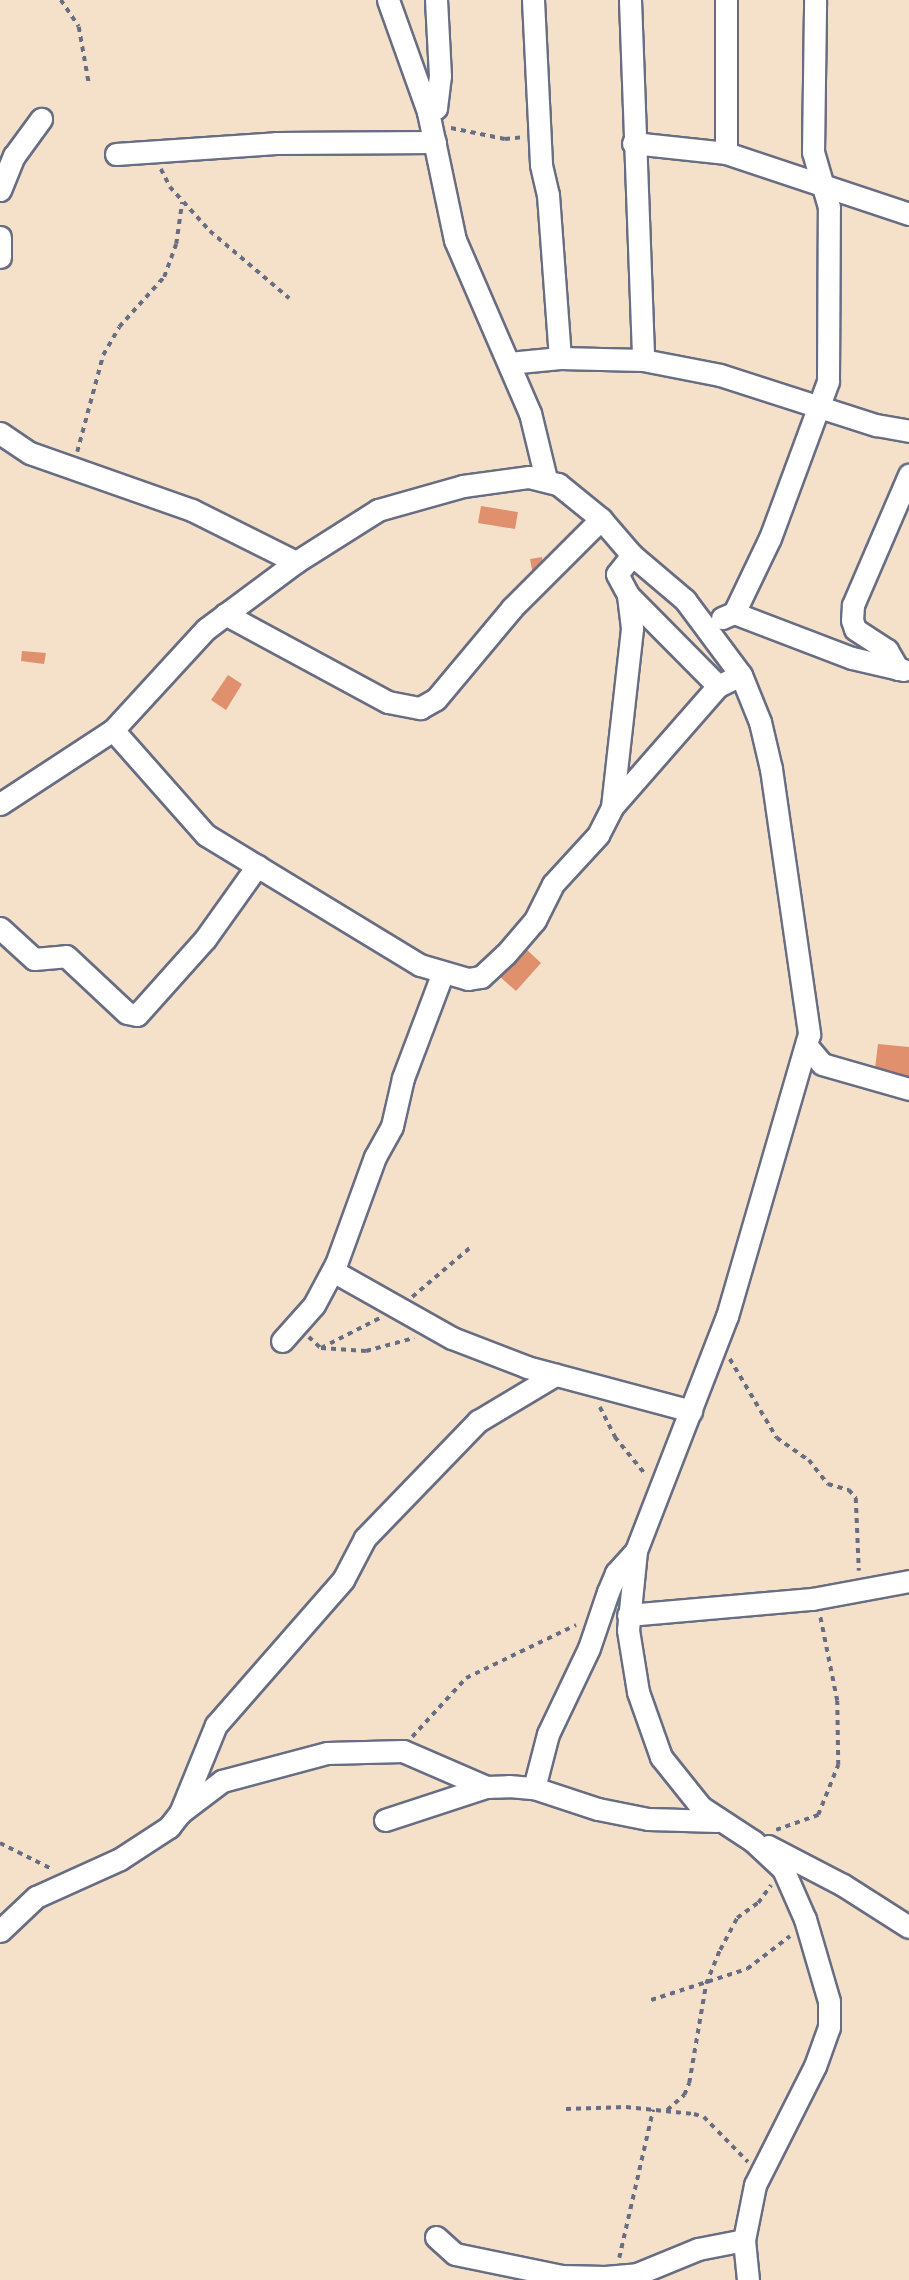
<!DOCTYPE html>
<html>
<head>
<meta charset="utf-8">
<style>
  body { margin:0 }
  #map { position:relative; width:909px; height:2280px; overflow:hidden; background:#f5e1c9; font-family:"Playpen Sans",sans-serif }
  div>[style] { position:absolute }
  .building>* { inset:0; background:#e0906d }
  .path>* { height:3.5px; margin-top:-1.75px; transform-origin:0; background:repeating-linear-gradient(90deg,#676d83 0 5px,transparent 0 10px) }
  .roads { filter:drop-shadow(2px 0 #676d83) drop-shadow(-2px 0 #676d83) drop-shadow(0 2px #676d83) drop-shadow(0 -2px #676d83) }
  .minor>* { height:21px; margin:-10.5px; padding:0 10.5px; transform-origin:10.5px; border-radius:10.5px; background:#fff }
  span { translate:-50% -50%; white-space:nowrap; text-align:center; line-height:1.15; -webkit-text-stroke:7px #f7f3e8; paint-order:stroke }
</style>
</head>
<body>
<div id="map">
  <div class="building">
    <i style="clip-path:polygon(481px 506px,518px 512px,515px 529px,478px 523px)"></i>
    <i style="clip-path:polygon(542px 557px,544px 568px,532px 570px,530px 559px)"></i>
    <i style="clip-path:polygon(22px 651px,46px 653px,44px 664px,21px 661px)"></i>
    <i style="clip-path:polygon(228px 675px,242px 684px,226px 710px,211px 700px)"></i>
    <i style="clip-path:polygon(525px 948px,541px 963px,516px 991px,499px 976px)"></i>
    <i style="clip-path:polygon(878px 1044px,909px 1047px,909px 1081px,874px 1077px)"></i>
  </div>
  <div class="path">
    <i style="left:61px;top:0;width:32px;rotate:56deg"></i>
    <i style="left:79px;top:27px;width:58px;rotate:80deg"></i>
    <i style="left:451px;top:128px;width:55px;rotate:11.5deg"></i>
    <i style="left:505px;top:139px;width:18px;rotate:-6deg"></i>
    <i style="left:161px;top:169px;width:20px;rotate:63deg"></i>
    <i style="left:170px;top:187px;width:59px;rotate:47.7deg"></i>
    <i style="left:210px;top:231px;width:104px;rotate:40.3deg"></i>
    <i style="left:77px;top:452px;width:100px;rotate:-75deg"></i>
    <i style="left:103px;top:355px;width:32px;rotate:-60deg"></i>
    <i style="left:119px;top:327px;width:67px;rotate:-48deg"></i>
    <i style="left:164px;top:277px;width:35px;rotate:-70deg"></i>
    <i style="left:176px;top:244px;width:42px;rotate:-81.9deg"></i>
    <i style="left:412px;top:1297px;width:79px;rotate:-40.4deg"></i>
    <i style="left:309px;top:1337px;width:16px;rotate:43deg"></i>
    <i style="left:321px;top:1348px;width:45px;rotate:3.8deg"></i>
    <i style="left:366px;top:1351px;width:50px;rotate:-15.2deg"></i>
    <i style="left:321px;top:1348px;width:66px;rotate:-27deg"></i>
    <i style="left:730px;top:1359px;width:92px;rotate:59.3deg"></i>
    <i style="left:777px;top:1438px;width:39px;rotate:35deg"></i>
    <i style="left:809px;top:1460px;width:31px;rotate:52deg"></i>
    <i style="left:828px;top:1484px;width:22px;rotate:16deg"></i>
    <i style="left:849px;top:1490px;width:11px;rotate:49deg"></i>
    <i style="left:856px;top:1498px;width:73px;rotate:87.6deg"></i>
    <i style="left:600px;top:1407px;width:34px;rotate:63deg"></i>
    <i style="left:615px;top:1437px;width:49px;rotate:50.8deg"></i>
    <i style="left:412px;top:1737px;width:80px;rotate:-47.5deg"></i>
    <i style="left:466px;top:1678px;width:122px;rotate:-25.7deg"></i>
    <i style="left:776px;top:1830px;width:45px;rotate:-19.7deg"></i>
    <i style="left:818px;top:1815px;width:54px;rotate:-68.2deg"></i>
    <i style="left:838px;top:1765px;width:64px;rotate:-90.9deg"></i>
    <i style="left:837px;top:1701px;width:86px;rotate:-101.4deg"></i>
    <i style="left:0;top:1843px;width:58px;rotate:26.6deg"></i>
    <i style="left:651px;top:2000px;width:101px;rotate:-17.9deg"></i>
    <i style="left:747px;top:1969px;width:54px;rotate:-37.5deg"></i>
    <i style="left:566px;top:2109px;width:60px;rotate:-1.9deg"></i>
    <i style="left:626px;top:2107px;width:68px;rotate:5.9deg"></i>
    <i style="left:694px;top:2114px;width:10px;rotate:17deg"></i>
    <i style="left:704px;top:2117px;width:63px;rotate:45.6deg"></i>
    <i style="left:667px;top:2110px;width:23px;rotate:-41deg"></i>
    <i style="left:684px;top:2095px;width:13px;rotate:-67deg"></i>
    <i style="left:689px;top:2083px;width:100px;rotate:-80.3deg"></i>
    <i style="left:706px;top:1984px;width:37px;rotate:-68deg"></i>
    <i style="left:720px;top:1950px;width:36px;rotate:-62deg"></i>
    <i style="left:737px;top:1918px;width:26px;rotate:-36deg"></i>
    <i style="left:758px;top:1903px;width:22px;rotate:-54deg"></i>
    <i style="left:619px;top:2258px;width:152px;rotate:-77.1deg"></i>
  </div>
  <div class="roads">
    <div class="minor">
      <i style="left:388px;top:0;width:119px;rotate:70.3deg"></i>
      <i style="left:428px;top:112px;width:131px;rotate:78.1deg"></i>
      <i style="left:455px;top:240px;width:189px;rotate:66.6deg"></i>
      <i style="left:530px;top:413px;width:68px;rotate:76.4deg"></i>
      <i style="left:533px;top:0;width:165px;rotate:87.2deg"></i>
      <i style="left:541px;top:165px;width:31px;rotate:77deg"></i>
      <i style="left:548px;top:195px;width:163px;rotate:85.8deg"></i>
      <i style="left:630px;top:0;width:360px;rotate:87.9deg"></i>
      <i style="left:428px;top:112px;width:9px;rotate:-27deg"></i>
      <i style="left:436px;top:108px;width:32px;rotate:-83deg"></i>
      <i style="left:440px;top:76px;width:76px;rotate:-93deg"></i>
      <i style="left:633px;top:143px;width:94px;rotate:6.1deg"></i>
      <i style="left:726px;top:153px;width:193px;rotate:18.4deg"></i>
      <i style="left:726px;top:153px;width:153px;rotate:-90deg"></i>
      <i style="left:116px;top:154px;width:160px;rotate:-3.9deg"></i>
      <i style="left:276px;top:143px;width:159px;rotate:-0.4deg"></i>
      <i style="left:0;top:190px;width:37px;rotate:-68deg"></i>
      <i style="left:14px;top:156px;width:46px;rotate:-53.9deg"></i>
      <i style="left:0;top:237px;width:20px;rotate:90deg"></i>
      <i style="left:509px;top:363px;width:51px;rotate:-5.6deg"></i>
      <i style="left:560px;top:358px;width:83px;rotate:1.4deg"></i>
      <i style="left:643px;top:360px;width:78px;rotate:11deg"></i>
      <i style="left:720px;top:375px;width:164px;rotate:17.8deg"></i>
      <i style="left:876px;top:425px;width:34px;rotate:10deg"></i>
      <i style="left:0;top:433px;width:36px;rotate:34deg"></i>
      <i style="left:30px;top:453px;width:172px;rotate:19.4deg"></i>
      <i style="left:192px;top:510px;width:116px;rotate:26.6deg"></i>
      <i style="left:632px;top:555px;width:24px;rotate:128deg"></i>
      <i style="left:617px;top:574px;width:24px;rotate:62deg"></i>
      <i style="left:628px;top:595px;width:128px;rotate:45.3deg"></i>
      <i style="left:734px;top:613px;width:83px;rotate:-64.4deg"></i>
      <i style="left:770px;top:538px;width:167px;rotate:-69.7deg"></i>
      <i style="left:828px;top:381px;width:174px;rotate:-89.7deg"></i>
      <i style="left:829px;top:207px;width:57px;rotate:-106.2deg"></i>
      <i style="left:813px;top:152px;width:152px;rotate:-89.2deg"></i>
      <i style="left:225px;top:614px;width:185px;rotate:28.4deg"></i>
      <i style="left:388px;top:702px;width:33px;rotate:11deg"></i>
      <i style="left:420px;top:708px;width:18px;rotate:-29deg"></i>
      <i style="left:436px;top:699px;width:119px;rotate:-50.1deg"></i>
      <i style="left:512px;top:608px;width:126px;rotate:-45deg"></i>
      <i style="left:722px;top:618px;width:13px;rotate:-23deg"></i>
      <i style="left:734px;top:613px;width:126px;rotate:20.9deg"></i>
      <i style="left:852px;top:658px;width:53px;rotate:13deg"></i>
      <i style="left:898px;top:669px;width:22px;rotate:-120deg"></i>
      <i style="left:887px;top:650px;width:38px;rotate:-147deg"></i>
      <i style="left:855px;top:629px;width:9px;rotate:-108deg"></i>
      <i style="left:852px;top:620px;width:15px;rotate:-86deg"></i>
      <i style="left:853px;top:605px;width:142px;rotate:-66.7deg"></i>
      <i style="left:113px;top:730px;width:140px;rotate:48.5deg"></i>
      <i style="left:206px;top:835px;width:250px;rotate:31.3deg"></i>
      <i style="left:420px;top:965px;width:50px;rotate:16.3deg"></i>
      <i style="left:468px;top:979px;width:13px;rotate:-9deg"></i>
      <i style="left:481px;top:977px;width:33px;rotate:-43deg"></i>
      <i style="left:505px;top:955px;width:46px;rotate:-49.4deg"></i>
      <i style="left:535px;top:920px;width:40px;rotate:-63.4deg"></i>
      <i style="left:553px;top:884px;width:67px;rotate:-47.4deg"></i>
      <i style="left:598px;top:835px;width:31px;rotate:-63deg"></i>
      <i style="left:612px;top:807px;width:161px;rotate:-48.8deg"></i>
      <i style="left:718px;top:686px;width:25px;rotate:-26deg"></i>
      <i style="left:0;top:804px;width:135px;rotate:-33.2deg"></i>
      <i style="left:113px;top:730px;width:137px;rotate:-47.4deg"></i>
      <i style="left:206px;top:629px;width:112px;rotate:-36.7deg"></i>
      <i style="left:296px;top:562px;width:97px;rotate:-32.4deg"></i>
      <i style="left:378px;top:510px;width:88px;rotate:-15.8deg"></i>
      <i style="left:463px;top:486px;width:67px;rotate:-7.8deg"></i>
      <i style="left:529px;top:477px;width:30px;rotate:14deg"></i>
      <i style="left:558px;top:484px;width:55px;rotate:39.1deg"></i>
      <i style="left:601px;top:519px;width:48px;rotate:49.3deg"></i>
      <i style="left:632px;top:555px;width:70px;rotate:40.3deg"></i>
      <i style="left:685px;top:600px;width:94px;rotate:53.3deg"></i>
      <i style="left:741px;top:675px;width:51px;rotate:68deg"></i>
      <i style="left:760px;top:722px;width:48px;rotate:76.8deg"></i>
      <i style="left:771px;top:769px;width:268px;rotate:81.8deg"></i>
      <i style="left:809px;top:1034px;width:294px;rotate:106.2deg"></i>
      <i style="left:727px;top:1316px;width:252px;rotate:111.2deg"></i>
      <i style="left:636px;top:1551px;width:79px;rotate:95.8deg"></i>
      <i style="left:628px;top:1630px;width:63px;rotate:80.8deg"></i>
      <i style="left:638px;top:1692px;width:69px;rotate:70.5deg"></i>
      <i style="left:661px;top:1757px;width:64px;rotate:51.3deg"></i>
      <i style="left:701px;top:1807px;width:62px;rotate:33.2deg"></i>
      <i style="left:753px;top:1841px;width:41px;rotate:43deg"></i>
      <i style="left:783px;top:1869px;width:55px;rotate:66.3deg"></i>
      <i style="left:805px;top:1919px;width:85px;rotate:73.7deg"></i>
      <i style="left:829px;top:2001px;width:26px;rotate:90deg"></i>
      <i style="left:829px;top:2027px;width:41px;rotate:109.7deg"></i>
      <i style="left:815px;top:2066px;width:133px;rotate:116.8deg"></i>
      <i style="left:755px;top:2185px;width:56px;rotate:101.3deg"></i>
      <i style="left:744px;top:2240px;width:40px;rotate:84.3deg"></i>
      <i style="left:612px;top:807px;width:180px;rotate:-83.6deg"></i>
      <i style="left:632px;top:628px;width:33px;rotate:-97deg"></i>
      <i style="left:0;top:928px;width:46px;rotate:42.4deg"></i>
      <i style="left:34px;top:959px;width:32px;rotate:-5deg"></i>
      <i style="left:66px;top:956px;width:83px;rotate:43.1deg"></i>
      <i style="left:127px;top:1013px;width:10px;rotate:11deg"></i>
      <i style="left:137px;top:1015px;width:102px;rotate:-48.2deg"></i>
      <i style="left:205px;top:939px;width:90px;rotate:-54.5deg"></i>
      <i style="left:807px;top:1046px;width:23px;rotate:50deg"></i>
      <i style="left:822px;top:1064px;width:91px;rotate:16deg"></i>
      <i style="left:333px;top:1271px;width:137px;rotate:29.4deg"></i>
      <i style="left:452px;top:1338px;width:80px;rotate:21.1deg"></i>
      <i style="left:527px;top:1367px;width:170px;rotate:15deg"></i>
      <i style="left:282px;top:1341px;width:48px;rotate:-48.4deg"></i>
      <i style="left:314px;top:1305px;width:47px;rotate:-61.8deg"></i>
      <i style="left:336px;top:1264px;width:114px;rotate:-70deg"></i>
      <i style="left:375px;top:1157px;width:35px;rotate:-61deg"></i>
      <i style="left:392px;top:1126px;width:49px;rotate:-77.1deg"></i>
      <i style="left:403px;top:1078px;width:110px;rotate:-69.3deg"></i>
      <i style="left:628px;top:1615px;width:185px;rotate:-5deg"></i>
      <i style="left:812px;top:1599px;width:99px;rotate:-10.5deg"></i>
      <i style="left:534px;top:1788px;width:56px;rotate:-75.5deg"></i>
      <i style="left:548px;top:1734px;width:95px;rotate:-64.5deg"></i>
      <i style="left:589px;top:1648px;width:59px;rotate:-71.3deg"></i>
      <i style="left:608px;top:1592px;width:21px;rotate:-67deg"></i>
      <i style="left:616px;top:1573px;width:28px;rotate:-48deg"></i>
      <i style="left:180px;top:1813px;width:53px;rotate:-37.3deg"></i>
      <i style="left:222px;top:1781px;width:109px;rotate:-14.9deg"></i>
      <i style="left:327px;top:1753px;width:76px;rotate:-1.5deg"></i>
      <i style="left:403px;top:1751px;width:90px;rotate:23.4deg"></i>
      <i style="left:385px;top:1820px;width:106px;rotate:-18.1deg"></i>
      <i style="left:486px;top:1787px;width:23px;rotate:-2deg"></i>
      <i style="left:509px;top:1786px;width:25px;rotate:5deg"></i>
      <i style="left:534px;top:1788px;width:67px;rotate:18.2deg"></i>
      <i style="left:598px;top:1809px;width:51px;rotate:11.3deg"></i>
      <i style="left:648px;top:1819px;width:69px;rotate:1.7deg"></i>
      <i style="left:768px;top:1846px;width:85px;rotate:27.5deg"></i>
      <i style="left:843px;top:1885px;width:78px;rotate:32.5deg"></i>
      <i style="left:0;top:1931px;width:50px;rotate:-43.4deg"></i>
      <i style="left:36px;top:1897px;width:92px;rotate:-24.3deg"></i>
      <i style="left:120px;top:1859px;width:59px;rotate:-33.1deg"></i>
      <i style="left:169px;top:1827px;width:18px;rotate:-52deg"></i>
      <i style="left:180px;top:1813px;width:95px;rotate:-67.8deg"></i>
      <i style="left:216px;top:1725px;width:193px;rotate:-48.8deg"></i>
      <i style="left:343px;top:1580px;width:47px;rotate:-62.4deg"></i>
      <i style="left:365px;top:1538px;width:163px;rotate:-46deg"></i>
      <i style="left:478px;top:1421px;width:90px;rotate:-30.9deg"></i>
      <i style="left:436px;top:2237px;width:25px;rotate:42deg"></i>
      <i style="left:455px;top:2254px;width:109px;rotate:11.6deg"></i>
      <i style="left:562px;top:2276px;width:43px;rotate:1.3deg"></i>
      <i style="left:605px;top:2277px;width:32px;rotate:-5deg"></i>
      <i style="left:637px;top:2274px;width:66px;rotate:-22.3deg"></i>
      <i style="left:698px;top:2249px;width:47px;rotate:-11.1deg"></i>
    </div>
  </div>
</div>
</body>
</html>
